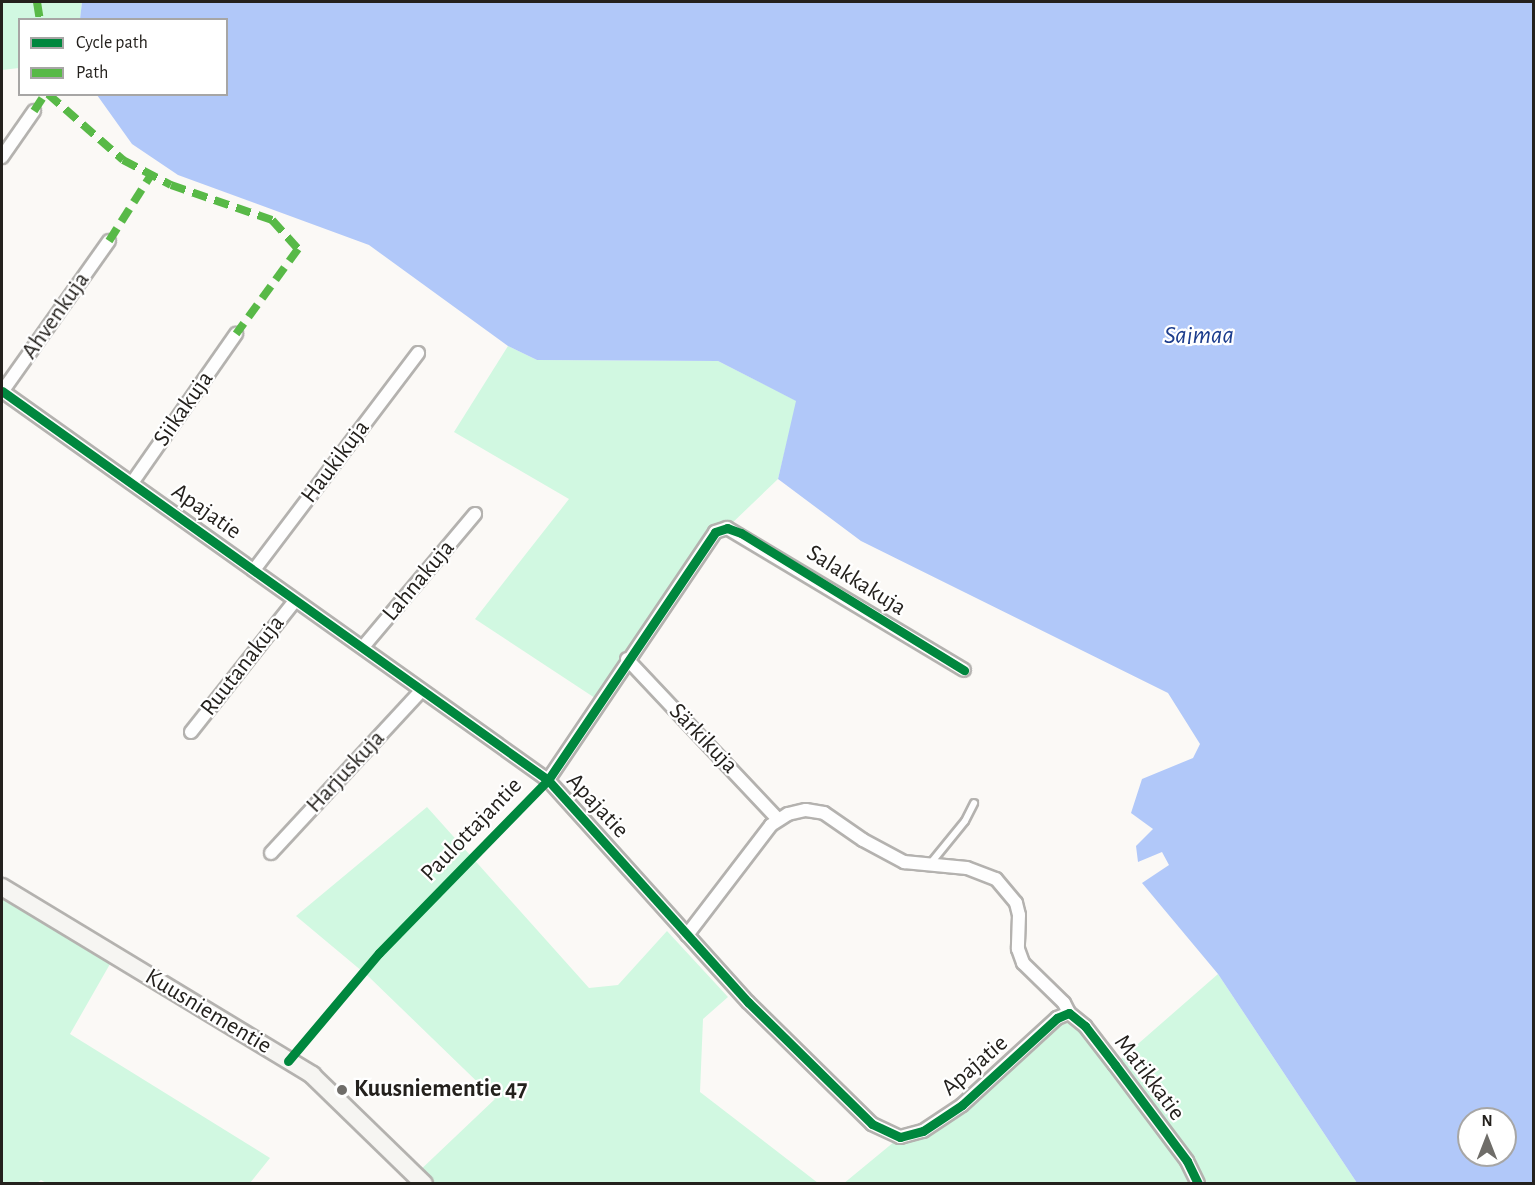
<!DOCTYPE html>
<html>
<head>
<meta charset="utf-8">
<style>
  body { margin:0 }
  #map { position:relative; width:1535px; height:1185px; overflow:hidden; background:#fbf9f6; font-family:"Alegreya Sans",sans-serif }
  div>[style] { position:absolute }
  .green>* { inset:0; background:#d1f8e1 }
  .water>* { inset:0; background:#b1c8f9 }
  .roads { filter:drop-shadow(2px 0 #b4b2af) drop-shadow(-2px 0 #b4b2af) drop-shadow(0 2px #b4b2af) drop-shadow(0 -2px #b4b2af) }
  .lane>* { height:6px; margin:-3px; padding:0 3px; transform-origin:3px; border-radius:3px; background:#fefefe }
  .street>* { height:12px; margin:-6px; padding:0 6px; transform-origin:6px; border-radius:6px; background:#fefefe }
  .secondary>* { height:16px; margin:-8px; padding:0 8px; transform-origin:8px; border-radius:8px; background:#f6f5f2 }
  .quiet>* { height:8px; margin-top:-4px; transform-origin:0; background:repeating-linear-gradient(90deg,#58b947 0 15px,transparent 0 23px) }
  .cycleway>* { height:9px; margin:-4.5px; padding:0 4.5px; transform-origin:4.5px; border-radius:4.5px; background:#00873e }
  .dots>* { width:16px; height:16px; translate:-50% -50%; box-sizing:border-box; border:3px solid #fff; border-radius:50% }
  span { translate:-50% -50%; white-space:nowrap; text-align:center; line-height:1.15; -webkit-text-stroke:4.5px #fff; paint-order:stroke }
  .street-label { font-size:24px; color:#24211d }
  .poi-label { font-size:24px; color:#24211d; font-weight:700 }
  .left { translate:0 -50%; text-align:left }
  .water-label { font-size:26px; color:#1c3d8d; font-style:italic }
  .frame { position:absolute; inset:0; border:3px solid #24211d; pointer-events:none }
  .legend { position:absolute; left:18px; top:18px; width:210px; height:78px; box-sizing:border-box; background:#fff; border:2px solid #a7a6a5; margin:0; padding:8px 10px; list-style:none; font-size:18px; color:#24211d }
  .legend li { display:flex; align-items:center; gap:12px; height:30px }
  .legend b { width:30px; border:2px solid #a7a6a5 }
  .north { position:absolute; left:1457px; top:1107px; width:60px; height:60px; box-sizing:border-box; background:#fff; border:2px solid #a7a6a5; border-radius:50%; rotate:0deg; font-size:16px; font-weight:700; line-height:24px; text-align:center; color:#24211d }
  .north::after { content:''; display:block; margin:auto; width:21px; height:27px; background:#6f6d69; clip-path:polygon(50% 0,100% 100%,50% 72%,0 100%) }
</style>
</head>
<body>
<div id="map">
  <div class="green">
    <i style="clip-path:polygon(2px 2px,82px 2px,80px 19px,20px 20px,19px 68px,2px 70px)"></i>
    <i style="clip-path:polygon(508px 346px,537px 360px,718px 361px,797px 401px,778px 479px,727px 528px,715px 532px,598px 700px,475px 619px,569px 499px,454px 432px)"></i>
    <i style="clip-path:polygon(427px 807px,589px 988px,618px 985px,667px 931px,728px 997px,703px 1019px,700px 1092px,818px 1183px,424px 1183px,415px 1175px,495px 1099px,369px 977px,296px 916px)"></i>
    <i style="clip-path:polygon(2px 895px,110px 964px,70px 1034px,270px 1158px,250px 1183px,48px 1184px,41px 1180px,37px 1183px,2px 1183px)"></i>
    <i style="clip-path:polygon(1218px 974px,1357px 1183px,843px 1184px,900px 1137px,923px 1131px,1069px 1013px,1115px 1064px)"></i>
  </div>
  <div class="water">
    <i style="clip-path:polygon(evenodd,82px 2px,1533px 2px,1533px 1183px,1357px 1183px,1218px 974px,1142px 883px,1169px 865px,1162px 852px,1138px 862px,1136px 846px,1153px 829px,1131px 813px,1142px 779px,1193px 758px,1200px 744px,1168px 693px,861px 541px,778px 479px,796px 401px,718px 361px,537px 360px,508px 346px,369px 245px,178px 175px,132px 144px,97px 95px,226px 94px,226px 20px,80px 19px,82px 2px,1469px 1119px,1505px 1119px,1505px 1155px,1469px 1155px,1469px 1119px)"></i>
  </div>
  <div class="roads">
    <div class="lane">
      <i style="left:930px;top:864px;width:55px;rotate:-50.9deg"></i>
      <i style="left:965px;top:821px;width:20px;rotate:-63deg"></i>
    </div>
    <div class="street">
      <i style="left:2px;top:157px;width:56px;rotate:-55.2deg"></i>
      <i style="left:2px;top:391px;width:670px;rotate:35.47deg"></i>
      <i style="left:548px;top:780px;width:299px;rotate:48deg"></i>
      <i style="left:748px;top:1002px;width:174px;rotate:44.5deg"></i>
      <i style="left:872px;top:1124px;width:31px;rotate:25deg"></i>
      <i style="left:900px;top:1137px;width:24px;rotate:-15deg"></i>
      <i style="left:923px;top:1131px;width:47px;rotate:-33.7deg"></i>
      <i style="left:962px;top:1105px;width:129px;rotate:-42.5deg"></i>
      <i style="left:1057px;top:1018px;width:13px;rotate:-23deg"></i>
      <i style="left:1069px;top:1013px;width:21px;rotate:39deg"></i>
      <i style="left:1085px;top:1026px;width:49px;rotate:52.4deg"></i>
      <i style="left:1115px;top:1065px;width:120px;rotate:53.1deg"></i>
      <i style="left:1187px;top:1161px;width:25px;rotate:64deg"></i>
      <i style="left:2px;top:392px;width:185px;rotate:-54.7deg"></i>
      <i style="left:132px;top:483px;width:182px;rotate:-55.1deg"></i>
      <i style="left:254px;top:570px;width:272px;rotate:-52.9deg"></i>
      <i style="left:363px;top:647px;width:174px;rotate:-49.9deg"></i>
      <i style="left:627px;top:659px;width:220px;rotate:46.7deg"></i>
      <i style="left:191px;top:732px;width:167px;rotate:-51.6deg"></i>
      <i style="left:548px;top:780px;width:299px;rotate:-56deg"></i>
      <i style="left:715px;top:532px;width:13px;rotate:-18deg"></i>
      <i style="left:727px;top:528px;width:276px;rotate:30.9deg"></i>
      <i style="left:271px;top:853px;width:219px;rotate:-47.2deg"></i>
      <i style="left:687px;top:935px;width:138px;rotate:-52.6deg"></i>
      <i style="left:771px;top:825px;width:20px;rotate:-33deg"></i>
      <i style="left:788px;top:814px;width:18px;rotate:-13deg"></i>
      <i style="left:806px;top:810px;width:18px;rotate:9deg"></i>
      <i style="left:824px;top:813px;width:47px;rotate:34.7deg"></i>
      <i style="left:863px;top:840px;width:47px;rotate:28.2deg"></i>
      <i style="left:904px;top:862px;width:63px;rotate:5.4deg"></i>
      <i style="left:967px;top:868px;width:31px;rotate:21deg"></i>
      <i style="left:996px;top:879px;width:31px;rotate:50deg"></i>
      <i style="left:1016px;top:903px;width:12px;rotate:76deg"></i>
      <i style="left:1019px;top:915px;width:34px;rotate:92deg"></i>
      <i style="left:1018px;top:949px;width:15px;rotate:70deg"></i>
      <i style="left:1023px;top:963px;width:57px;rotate:44.3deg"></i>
      <i style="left:1064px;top:1003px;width:11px;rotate:63deg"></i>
    </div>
    <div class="secondary">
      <i style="left:2px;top:887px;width:363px;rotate:31.2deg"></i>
      <i style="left:312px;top:1075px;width:156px;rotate:44.2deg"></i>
    </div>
  </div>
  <div class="quiet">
    <i style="left:37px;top:2px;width:18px;rotate:81deg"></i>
    <i style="left:48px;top:94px;width:100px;rotate:41.3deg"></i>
    <i style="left:123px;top:160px;width:54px;rotate:27.5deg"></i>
    <i style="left:171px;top:185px;width:107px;rotate:19.1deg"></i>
    <i style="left:272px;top:220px;width:39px;rotate:48deg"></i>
    <i style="left:298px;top:249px;width:105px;rotate:126.1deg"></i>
    <i style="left:34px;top:111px;width:20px;rotate:-57deg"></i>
    <i style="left:109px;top:241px;width:78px;rotate:-57.5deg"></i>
  </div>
  <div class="cycleway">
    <i style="left:2px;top:391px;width:670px;rotate:35.47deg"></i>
    <i style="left:548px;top:780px;width:299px;rotate:48deg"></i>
    <i style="left:748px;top:1002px;width:174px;rotate:44.5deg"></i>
    <i style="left:872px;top:1124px;width:31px;rotate:25deg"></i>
    <i style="left:900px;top:1137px;width:24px;rotate:-15deg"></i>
    <i style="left:923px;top:1131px;width:47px;rotate:-33.7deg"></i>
    <i style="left:962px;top:1105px;width:129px;rotate:-42.5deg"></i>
    <i style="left:1057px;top:1018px;width:13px;rotate:-23deg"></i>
    <i style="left:1069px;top:1013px;width:21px;rotate:39deg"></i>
    <i style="left:1085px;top:1026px;width:49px;rotate:52.4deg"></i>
    <i style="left:1115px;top:1065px;width:120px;rotate:53.1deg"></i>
    <i style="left:1187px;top:1161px;width:25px;rotate:64deg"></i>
    <i style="left:288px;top:1061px;width:141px;rotate:-49.9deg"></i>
    <i style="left:379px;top:953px;width:242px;rotate:-45.7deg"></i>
    <i style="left:548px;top:780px;width:299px;rotate:-56deg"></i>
    <i style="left:715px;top:532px;width:13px;rotate:-18deg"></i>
    <i style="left:727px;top:528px;width:15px;rotate:20deg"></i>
    <i style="left:741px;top:533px;width:262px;rotate:31.6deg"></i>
  </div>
  <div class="dots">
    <i style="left:342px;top:1090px;background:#6f6d69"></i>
  </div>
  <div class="street-label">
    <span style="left:56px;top:316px;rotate:-55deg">Ahvenkuja</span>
    <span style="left:184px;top:409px;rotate:-55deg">Siikakuja</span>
    <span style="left:336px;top:462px;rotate:-53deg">Haukikuja</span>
    <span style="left:206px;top:512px;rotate:35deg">Apajatie</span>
    <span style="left:419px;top:581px;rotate:-50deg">Lahnakuja</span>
    <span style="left:856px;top:581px;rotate:32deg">Salakkakuja</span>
    <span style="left:243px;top:666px;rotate:-52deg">Ruutanakuja</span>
    <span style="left:703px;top:739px;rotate:46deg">Särkikuja</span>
    <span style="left:346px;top:772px;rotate:-47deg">Harjuskuja</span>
    <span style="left:597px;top:806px;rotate:47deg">Apajatie</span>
    <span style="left:472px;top:830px;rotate:-46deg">Paulottajantie</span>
    <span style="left:208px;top:1012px;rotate:31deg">Kuusniementie</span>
    <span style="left:975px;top:1066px;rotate:-41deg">Apajatie</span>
    <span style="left:1149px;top:1078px;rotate:53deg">Matikkatie</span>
  </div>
  <div class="poi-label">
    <span class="left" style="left:354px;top:1090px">Kuusniementie 47</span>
  </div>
  <div class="water-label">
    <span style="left:1199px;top:336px">Saimaa</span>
  </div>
  <div class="frame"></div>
  <ul class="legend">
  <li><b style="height:8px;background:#00873e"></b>Cycle path</li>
  <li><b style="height:8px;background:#58b947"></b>Path</li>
  </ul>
  <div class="north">N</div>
</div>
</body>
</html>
